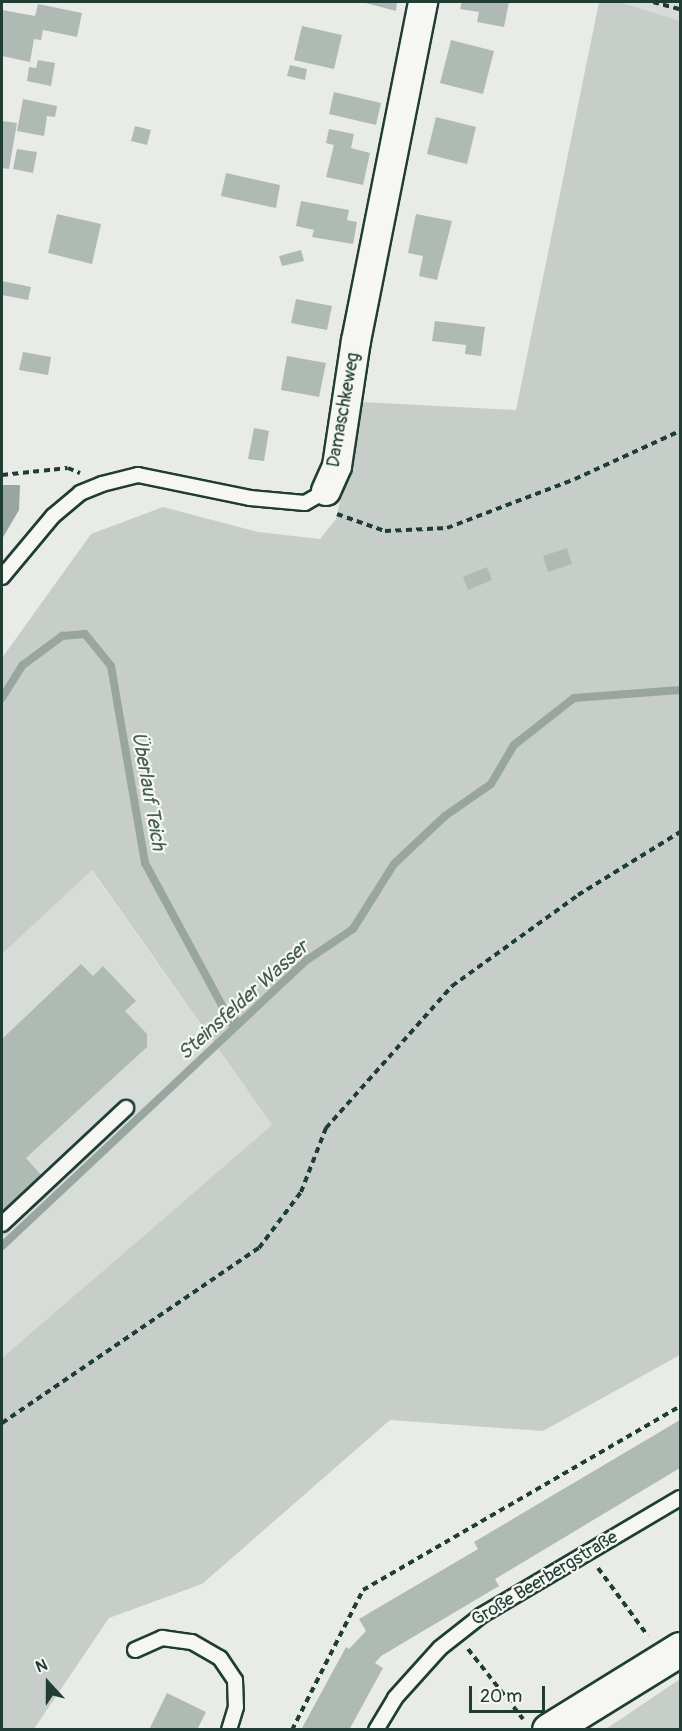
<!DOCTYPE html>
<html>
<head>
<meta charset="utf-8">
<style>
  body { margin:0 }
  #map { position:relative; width:682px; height:1731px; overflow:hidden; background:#e9ebe7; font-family:Pangolin,sans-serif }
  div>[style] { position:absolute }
  .built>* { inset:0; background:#d8dcd8 }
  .green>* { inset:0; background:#c7cec9 }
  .water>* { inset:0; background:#99a6a0 }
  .stream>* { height:8px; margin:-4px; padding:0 4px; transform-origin:4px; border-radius:4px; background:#99a6a0 }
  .building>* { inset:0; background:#b0bab5 }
  .path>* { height:4px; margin-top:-2px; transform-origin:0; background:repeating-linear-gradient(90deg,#1f3d34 0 6px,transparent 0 10.5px) }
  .roads { filter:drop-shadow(2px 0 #1f3d34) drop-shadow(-2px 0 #1f3d34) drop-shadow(0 2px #1f3d34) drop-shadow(0 -2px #1f3d34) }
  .service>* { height:14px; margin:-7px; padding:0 7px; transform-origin:7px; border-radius:7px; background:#f6f6f2 }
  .minor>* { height:28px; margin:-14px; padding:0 14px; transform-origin:14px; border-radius:14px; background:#f6f6f2 }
  .tertiary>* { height:33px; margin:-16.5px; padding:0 16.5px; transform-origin:16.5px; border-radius:16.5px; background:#f6f6f2 }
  span { translate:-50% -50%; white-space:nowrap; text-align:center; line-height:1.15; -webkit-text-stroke:4.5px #f6f6f2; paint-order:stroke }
  .street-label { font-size:18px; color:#1f3d34 }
  .water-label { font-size:20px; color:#445c54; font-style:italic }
  .frame { position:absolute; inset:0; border:3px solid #1f3d34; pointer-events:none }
  .north { position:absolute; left:18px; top:1653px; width:60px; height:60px; -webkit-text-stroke:4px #f6f6f2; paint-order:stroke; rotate:339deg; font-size:16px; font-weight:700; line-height:24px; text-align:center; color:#1f3d34 }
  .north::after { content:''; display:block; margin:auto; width:21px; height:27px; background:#1f3d34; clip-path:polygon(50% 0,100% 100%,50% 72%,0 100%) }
  .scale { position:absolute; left:469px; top:1686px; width:76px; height:27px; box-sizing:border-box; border:3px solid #1f3d34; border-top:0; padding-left:8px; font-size:18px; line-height:21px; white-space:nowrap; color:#1f3d34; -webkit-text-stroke:4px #f6f6f2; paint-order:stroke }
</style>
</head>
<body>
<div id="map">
  <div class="built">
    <i style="clip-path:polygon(612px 2px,680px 2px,680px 26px)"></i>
    <i style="clip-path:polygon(91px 870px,272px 1125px,2px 1358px,2px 954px)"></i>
  </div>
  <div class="green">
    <i style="clip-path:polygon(599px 2px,619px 2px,680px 21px,680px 1355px,543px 1431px,390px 1420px,202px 1584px,109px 1618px,34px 1729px,2px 1729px,2px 1358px,272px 1125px,92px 870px,2px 954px,2px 658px,91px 534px,163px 507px,258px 532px,320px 539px,336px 519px,362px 402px,516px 410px)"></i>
    <i style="clip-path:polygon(680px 1679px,680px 1729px,606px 1729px)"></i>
  </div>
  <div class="water">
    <i style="clip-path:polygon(2px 485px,20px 485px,19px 510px,2px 539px)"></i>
  </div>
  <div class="stream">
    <i style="left:2px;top:698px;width:39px;rotate:-58deg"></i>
    <i style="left:23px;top:665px;width:49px;rotate:-36.6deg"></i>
    <i style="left:62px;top:636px;width:23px;rotate:-5deg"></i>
    <i style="left:85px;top:634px;width:41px;rotate:50.9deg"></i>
    <i style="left:111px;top:666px;width:200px;rotate:80.2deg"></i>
    <i style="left:145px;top:863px;width:185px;rotate:61.6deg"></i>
    <i style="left:233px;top:1026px;width:7px;rotate:-45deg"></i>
    <i style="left:2px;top:1246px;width:418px;rotate:-43.2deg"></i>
    <i style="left:307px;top:960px;width:55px;rotate:-34deg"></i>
    <i style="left:353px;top:929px;width:77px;rotate:-57.8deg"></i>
    <i style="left:394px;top:864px;width:70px;rotate:-43.3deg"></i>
    <i style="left:445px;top:816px;width:56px;rotate:-34.8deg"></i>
    <i style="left:491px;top:784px;width:45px;rotate:-59.5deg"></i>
    <i style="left:514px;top:745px;width:76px;rotate:-38.1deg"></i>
    <i style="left:574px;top:698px;width:106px;rotate:-4.3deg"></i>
  </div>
  <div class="building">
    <i style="clip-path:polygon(362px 2px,397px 2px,396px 11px)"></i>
    <i style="clip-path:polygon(462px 2px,509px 2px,504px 27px,477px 22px,479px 12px,460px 9px)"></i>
    <i style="clip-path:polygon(38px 4px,82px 13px,77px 37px,43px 30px,41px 40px,34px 39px,30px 62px,2px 56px,2px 10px,35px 16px)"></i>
    <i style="clip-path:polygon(302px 26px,342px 35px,334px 69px,294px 60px)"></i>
    <i style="clip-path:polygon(451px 40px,494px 51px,483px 94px,440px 83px)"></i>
    <i style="clip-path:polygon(38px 60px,55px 63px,51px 86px,27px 81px,29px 67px,36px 68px)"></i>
    <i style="clip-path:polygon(290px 65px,307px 69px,305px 80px,287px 76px)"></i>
    <i style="clip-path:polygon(334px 92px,381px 103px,376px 125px,329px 114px)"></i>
    <i style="clip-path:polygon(23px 99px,57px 106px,55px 117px,47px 116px,44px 136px,17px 131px)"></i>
    <i style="clip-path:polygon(436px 117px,476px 127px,467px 164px,427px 154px)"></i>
    <i style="clip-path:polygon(2px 121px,17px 123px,9px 169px,2px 168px)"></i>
    <i style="clip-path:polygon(135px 126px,151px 130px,147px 145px,131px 141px)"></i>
    <i style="clip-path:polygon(329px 129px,354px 134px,351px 148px,370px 153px,363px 185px,326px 177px,334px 145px,326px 143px)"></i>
    <i style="clip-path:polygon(17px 149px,37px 152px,33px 173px,13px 169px)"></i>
    <i style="clip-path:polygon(226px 173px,280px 185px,276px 208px,221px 196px)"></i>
    <i style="clip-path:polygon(301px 201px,349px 210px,347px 220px,357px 222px,353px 244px,312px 237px,314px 230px,296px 226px)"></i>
    <i style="clip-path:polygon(57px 214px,101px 224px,92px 264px,48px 253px)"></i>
    <i style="clip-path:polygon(416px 214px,452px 221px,437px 280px,419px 276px,423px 256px,408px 253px)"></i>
    <i style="clip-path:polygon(301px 250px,304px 261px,282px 266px,279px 256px)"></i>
    <i style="clip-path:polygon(2px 281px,31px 287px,28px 300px,2px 295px)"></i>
    <i style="clip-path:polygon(296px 299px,332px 306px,327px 330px,291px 323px)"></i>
    <i style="clip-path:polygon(435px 321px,485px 327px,481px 356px,465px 354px,466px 345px,432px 341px)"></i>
    <i style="clip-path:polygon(23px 352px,51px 357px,48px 375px,19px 370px)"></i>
    <i style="clip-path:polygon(287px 356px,326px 363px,319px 397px,281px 390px)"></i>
    <i style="clip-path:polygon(254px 428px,269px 431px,264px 461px,248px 459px)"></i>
    <i style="clip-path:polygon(567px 548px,572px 564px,548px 572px,543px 556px)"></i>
    <i style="clip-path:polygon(487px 567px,492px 580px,468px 590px,463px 577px)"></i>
    <i style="clip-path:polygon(81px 964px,93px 976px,103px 966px,136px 1001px,125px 1011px,147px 1034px,147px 1047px,26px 1158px,42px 1176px,2px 1213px,2px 1039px)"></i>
    <i style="clip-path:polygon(680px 1420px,680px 1468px,495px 1579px,499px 1586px,381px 1656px,375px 1663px,383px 1668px,349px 1730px,301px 1730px,346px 1647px,349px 1649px,366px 1631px,359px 1619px,478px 1549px,474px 1542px)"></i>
    <i style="clip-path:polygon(167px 1693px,206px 1712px,197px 1730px,149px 1730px)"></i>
  </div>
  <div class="path">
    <i style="left:653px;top:2px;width:28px;rotate:15deg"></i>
    <i style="left:2px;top:475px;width:66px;rotate:-6.1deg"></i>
    <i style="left:68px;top:468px;width:13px;rotate:23deg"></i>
    <i style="left:337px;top:514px;width:51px;rotate:19.5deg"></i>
    <i style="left:385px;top:531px;width:62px;rotate:-2.8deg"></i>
    <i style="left:447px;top:528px;width:137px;rotate:-20.9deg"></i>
    <i style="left:575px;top:479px;width:115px;rotate:-24.6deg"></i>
    <i style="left:2px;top:1423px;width:311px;rotate:-34.3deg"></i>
    <i style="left:259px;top:1248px;width:70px;rotate:-53.1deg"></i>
    <i style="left:301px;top:1192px;width:69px;rotate:-68.7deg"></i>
    <i style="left:326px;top:1128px;width:190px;rotate:-48.4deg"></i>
    <i style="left:452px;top:986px;width:155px;rotate:-35.8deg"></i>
    <i style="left:578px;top:895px;width:120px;rotate:-31.7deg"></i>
    <i style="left:598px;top:1568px;width:84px;rotate:53.7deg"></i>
    <i style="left:468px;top:1649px;width:89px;rotate:51.8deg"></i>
    <i style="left:292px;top:1730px;width:157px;rotate:-63.1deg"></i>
    <i style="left:363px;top:1590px;width:367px;rotate:-30.1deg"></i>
  </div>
  <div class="roads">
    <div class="service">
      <i style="left:2px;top:577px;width:80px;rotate:-50.1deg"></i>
      <i style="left:53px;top:516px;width:35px;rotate:-40deg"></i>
      <i style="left:80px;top:493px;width:24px;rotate:-22deg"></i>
      <i style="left:102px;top:484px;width:37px;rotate:-14deg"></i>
      <i style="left:138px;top:475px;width:114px;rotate:11.6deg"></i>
      <i style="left:250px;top:498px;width:55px;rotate:5.2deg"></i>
      <i style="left:305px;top:503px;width:24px;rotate:-30deg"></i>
      <i style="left:2px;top:1224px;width:170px;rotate:-43.1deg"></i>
      <i style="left:135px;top:1650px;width:30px;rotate:-24deg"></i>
      <i style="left:162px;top:1638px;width:30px;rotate:8deg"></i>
      <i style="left:192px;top:1642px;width:32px;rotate:30deg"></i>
      <i style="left:220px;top:1658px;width:27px;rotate:56deg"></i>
      <i style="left:235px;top:1680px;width:27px;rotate:88deg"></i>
      <i style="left:236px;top:1707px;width:24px;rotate:107deg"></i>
      <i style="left:376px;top:1730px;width:37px;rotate:-59deg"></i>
      <i style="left:395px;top:1698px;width:67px;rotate:-48deg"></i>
      <i style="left:440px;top:1648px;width:53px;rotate:-38.2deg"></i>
      <i style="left:482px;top:1615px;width:230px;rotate:-30.6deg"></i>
    </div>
    <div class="minor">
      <i style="left:326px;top:491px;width:27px;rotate:-66deg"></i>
      <i style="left:337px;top:466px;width:126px;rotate:-81.4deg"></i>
      <i style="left:356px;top:341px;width:346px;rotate:-78.8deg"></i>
    </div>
    <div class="tertiary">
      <i style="left:549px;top:1730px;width:154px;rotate:-31.7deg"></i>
    </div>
  </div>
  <div class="street-label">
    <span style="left:344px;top:410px;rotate:-80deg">Damaschkeweg</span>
    <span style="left:545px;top:1579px;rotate:-31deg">Große Beerbergstraße</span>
  </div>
  <div class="water-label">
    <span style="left:149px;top:791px;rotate:80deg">Überlauf Teich</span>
    <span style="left:243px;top:1000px;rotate:-42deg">Steinsfelder Wasser</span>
  </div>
  <div class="frame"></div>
  <div class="north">N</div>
  <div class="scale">20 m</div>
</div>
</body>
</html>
